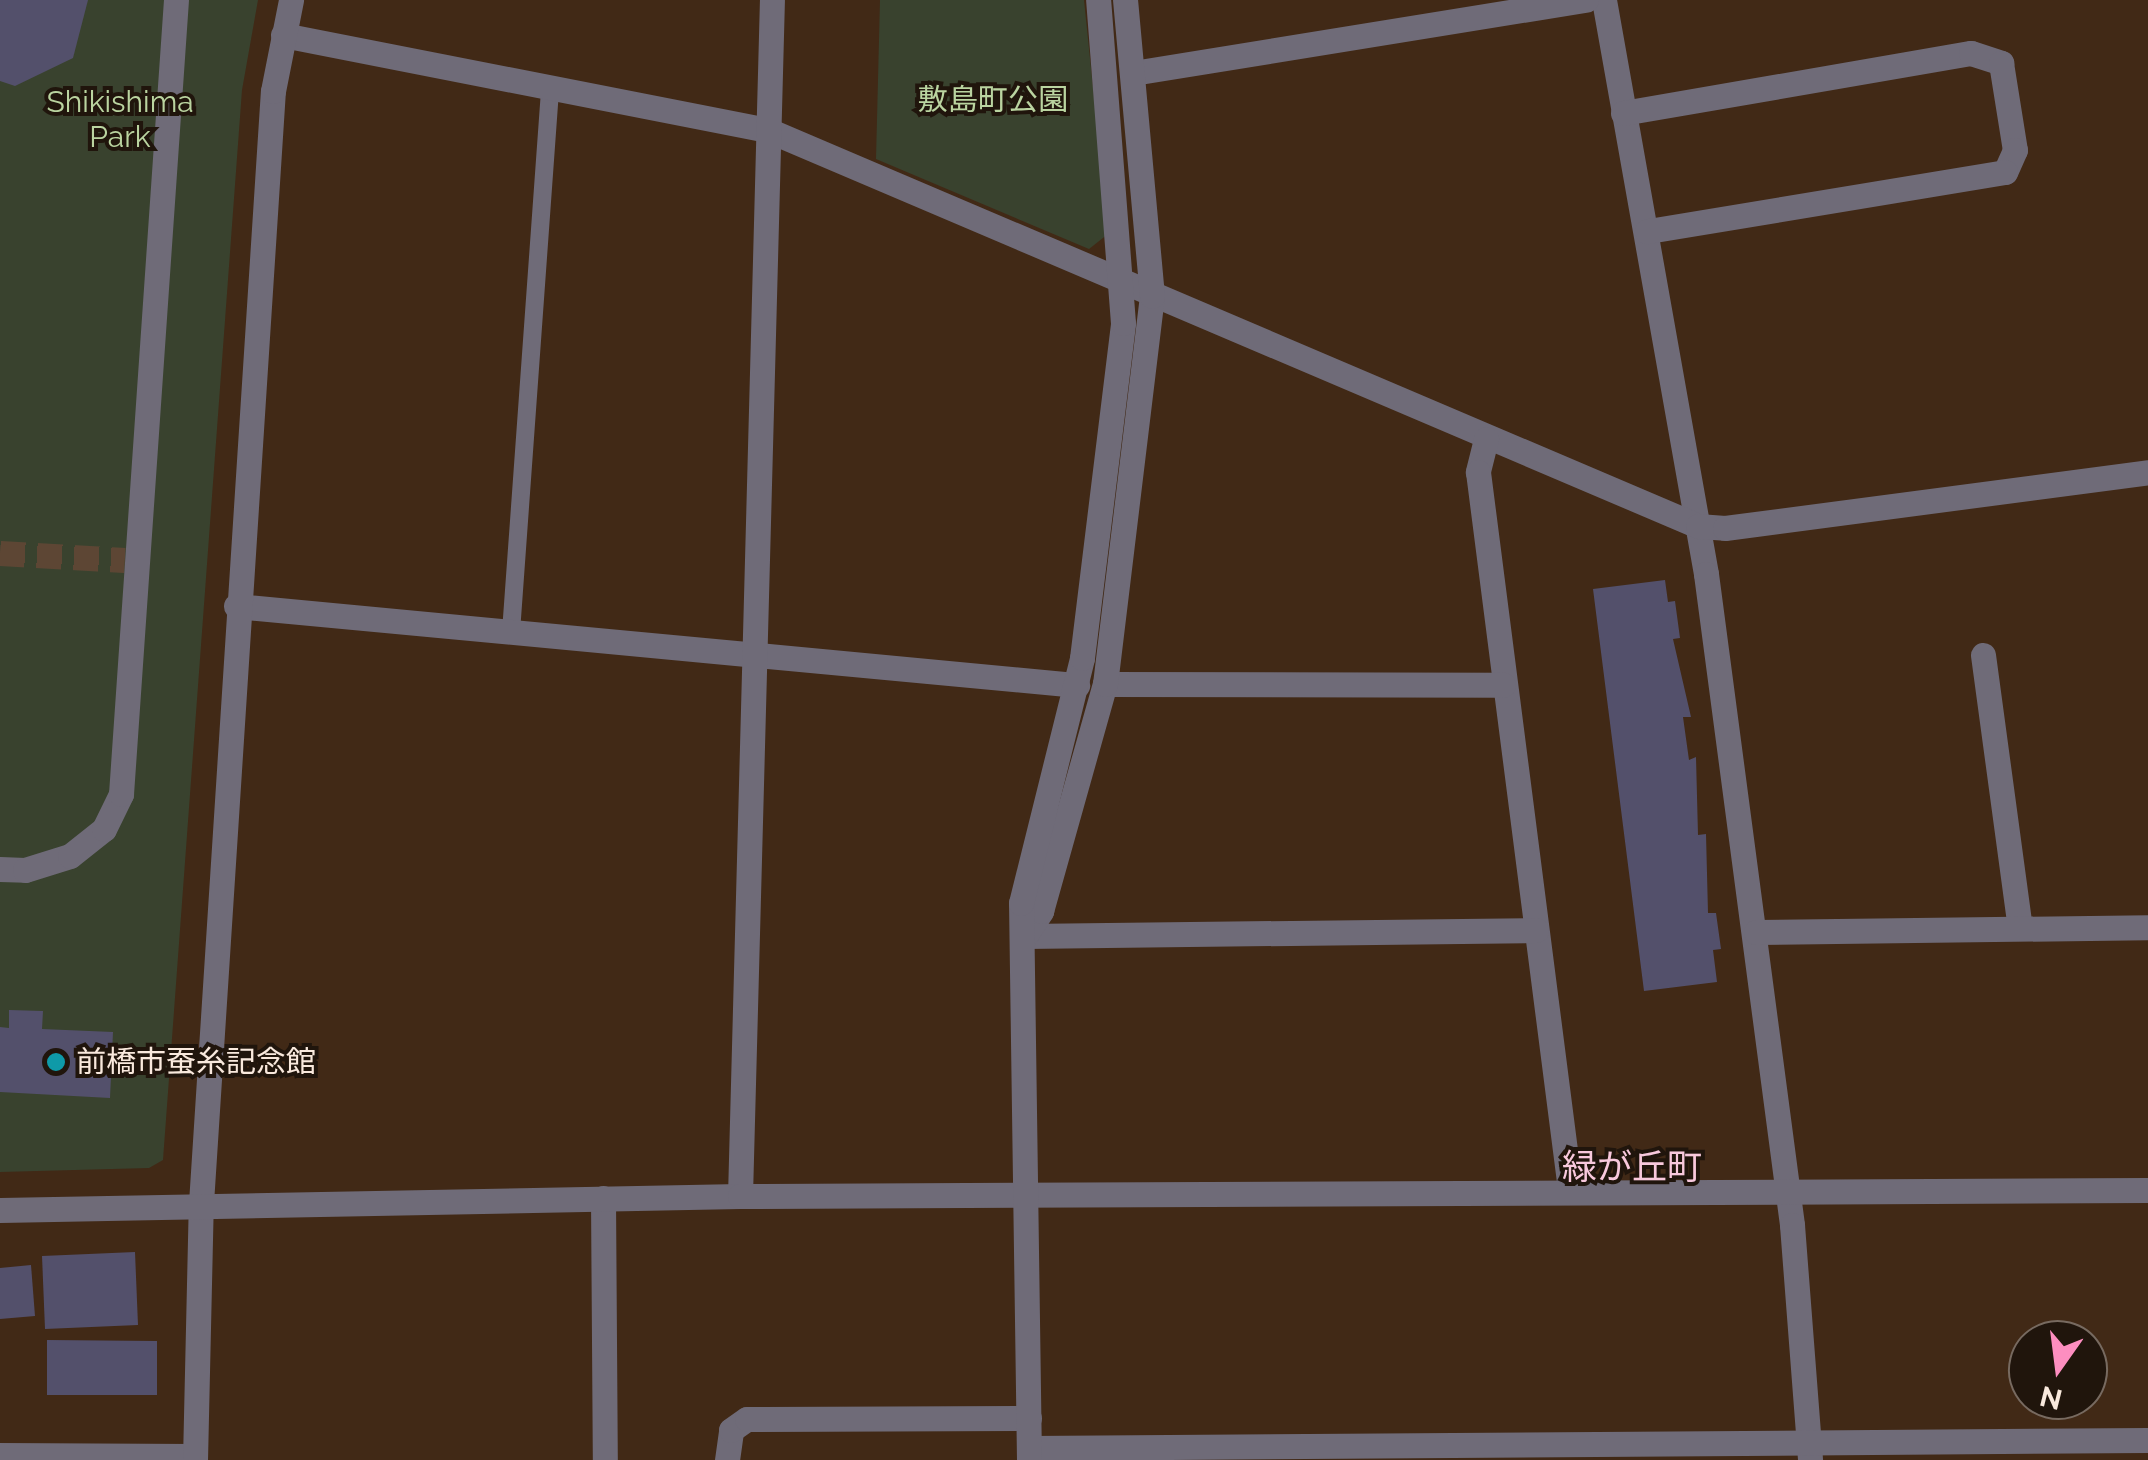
<!DOCTYPE html>
<html>
<head>
<meta charset="utf-8">
<style>
  body { margin:0 }
  #map { position:relative; width:2148px; height:1460px; overflow:hidden; background:#412916; font-family:Raleway,"Noto Sans JP",sans-serif }
  div>[style] { position:absolute }
  .green>* { inset:0; background:#39422e }
  .building>* { inset:0; background:#53506b }
  .pedestrian-tunnel>* { height:25px; margin-top:-12.5px; transform-origin:0; background:repeating-linear-gradient(90deg,#5d4634 0 25px,transparent 0 37px) }
  .service>* { height:18px; margin:-9px; padding:0 9px; transform-origin:9px; border-radius:9px; background:#6f6b78 }
  .pedestrian>* { height:25px; margin:-12.5px; padding:0 12.5px; transform-origin:12.5px; border-radius:12.5px; background:#6f6b78 }
  .minor>* { height:25px; margin:-12.5px; padding:0 12.5px; transform-origin:12.5px; border-radius:12.5px; background:#6f6b78 }
  .tertiary>* { height:25px; margin:-12.5px; padding:0 12.5px; transform-origin:12.5px; border-radius:12.5px; background:#6f6b78 }
  .dots>* { width:28px; height:28px; translate:-50% -50%; box-sizing:border-box; border:5px solid #20150c; border-radius:50% }
  span { translate:-50% -50%; white-space:nowrap; text-align:center; line-height:1.15; -webkit-text-stroke:8px #20150c; paint-order:stroke }
  .park-label { font-size:30px; color:#bad4a0 }
  .poi-label { font-size:30px; color:#f9e9dd }
  .left { translate:0 -50%; text-align:left }
  .quarter-label { font-size:35px; color:#f8c8dc }
  .north { position:absolute; left:2008px; top:1320px; width:100px; height:100px; box-sizing:border-box; background:#20150c; border:2px solid #776a60; border-radius:50%; rotate:194deg; font-size:28px; font-weight:700; line-height:40px; text-align:center; color:#f9e9dd }
  .north::after { content:''; display:block; margin:auto; width:35px; height:45px; background:#fd8ec0; clip-path:polygon(50% 0,100% 100%,50% 72%,0 100%) }
</style>
</head>
<body>
<div id="map">
  <div class="green">
    <i style="clip-path:polygon(0 0,258px 0,242px 90px,163px 1160px,149px 1168px,0 1172px)"></i>
    <i style="clip-path:polygon(880px 0,1084px 0,1108px 234px,1089px 249px,876px 159px)"></i>
  </div>
  <div class="building">
    <i style="clip-path:polygon(0 0,88px 0,73px 58px,15px 86px,0 81px)"></i>
    <i style="clip-path:polygon(1665px 580px,1668px 602px,1675px 601px,1680px 638px,1673px 639px,1691px 717px,1683px 717px,1689px 760px,1696px 757px,1698px 835px,1706px 834px,1708px 913px,1716px 913px,1721px 949px,1713px 950px,1717px 982px,1644px 991px,1593px 589px)"></i>
    <i style="clip-path:polygon(9px 1010px,43px 1011px,42px 1029px,113px 1032px,110px 1098px,0 1092px,0 1027px,9px 1028px)"></i>
    <i style="clip-path:polygon(135px 1252px,138px 1325px,45px 1329px,42px 1256px)"></i>
    <i style="clip-path:polygon(31px 1265px,35px 1316px,0 1319px,0 1268px)"></i>
    <i style="clip-path:polygon(47px 1340px,157px 1341px,157px 1395px,47px 1395px)"></i>
  </div>
  <div class="pedestrian-tunnel">
    <i style="left:0;top:553px;width:125px;rotate:3.2deg"></i>
  </div>
  <div class="service">
    <i style="left:511px;top:632px;width:542px;rotate:-85.88deg"></i>
    <i style="left:0;top:1452px;width:195px;rotate:0.3deg"></i>
  </div>
  <div class="pedestrian">
    <i style="left:0;top:869px;width:25px;rotate:2deg"></i>
    <i style="left:25px;top:870px;width:47px;rotate:-17.3deg"></i>
    <i style="left:70px;top:856px;width:43px;rotate:-38.5deg"></i>
    <i style="left:104px;top:829px;width:39px;rotate:-64deg"></i>
    <i style="left:121px;top:794px;width:796px;rotate:-86.04deg"></i>
  </div>
  <div class="minor">
    <i style="left:1604px;top:0;width:583px;rotate:79.92deg"></i>
    <i style="left:1706px;top:574px;width:657px;rotate:82.47deg"></i>
    <i style="left:1792px;top:1225px;width:236px;rotate:85.6deg"></i>
    <i style="left:283px;top:35px;width:494px;rotate:11.1deg"></i>
    <i style="left:768px;top:130px;width:1011px;rotate:23.06deg"></i>
    <i style="left:1698px;top:526px;width:27px;rotate:4deg"></i>
    <i style="left:1725px;top:528px;width:427px;rotate:-7.5deg"></i>
    <i style="left:1133px;top:73px;width:459px;rotate:-9.2deg"></i>
    <i style="left:1623px;top:113px;width:353px;rotate:-9.8deg"></i>
    <i style="left:1971px;top:53px;width:32px;rotate:18deg"></i>
    <i style="left:2001px;top:63px;width:88px;rotate:80.9deg"></i>
    <i style="left:2015px;top:150px;width:24px;rotate:114deg"></i>
    <i style="left:2005px;top:172px;width:363px;rotate:170.6deg"></i>
    <i style="left:1486px;top:439px;width:34px;rotate:104deg"></i>
    <i style="left:1478px;top:472px;width:723px;rotate:82.69deg"></i>
    <i style="left:236px;top:606px;width:845px;rotate:5.37deg"></i>
    <i style="left:1983px;top:655px;width:275px;rotate:82.3deg"></i>
    <i style="left:1105px;top:684px;width:398px;rotate:0.1deg"></i>
    <i style="left:1756px;top:932px;width:392px;rotate:-0.7deg"></i>
    <i style="left:1025px;top:936px;width:511px;rotate:-0.67deg"></i>
    <i style="left:740px;top:1196px;width:1196px;rotate:-88.47deg"></i>
    <i style="left:603px;top:1198px;width:262px;rotate:89.6deg"></i>
    <i style="left:1029px;top:1448px;width:1119px;rotate:-0.41deg"></i>
    <i style="left:195px;top:1460px;width:257px;rotate:-88.7deg"></i>
    <i style="left:727px;top:1460px;width:30px;rotate:-82deg"></i>
    <i style="left:731px;top:1430px;width:19px;rotate:-35deg"></i>
    <i style="left:747px;top:1419px;width:282px;rotate:-0.2deg"></i>
  </div>
  <div class="tertiary">
    <i style="left:1025px;top:936px;width:30px;rotate:-57deg"></i>
    <i style="left:1041px;top:911px;width:236px;rotate:-74.3deg"></i>
    <i style="left:1105px;top:684px;width:391px;rotate:-83.1deg"></i>
    <i style="left:1152px;top:296px;width:297px;rotate:-95.2deg"></i>
    <i style="left:201px;top:1203px;width:1114px;rotate:-86.3deg"></i>
    <i style="left:273px;top:91px;width:93px;rotate:-78.8deg"></i>
    <i style="left:0;top:1210px;width:740px;rotate:-1.08deg"></i>
    <i style="left:740px;top:1196px;width:1408px;rotate:-0.24deg"></i>
    <i style="left:1029px;top:1460px;width:557px;rotate:-90.82deg"></i>
    <i style="left:1021px;top:903px;width:252px;rotate:-76deg"></i>
    <i style="left:1082px;top:658px;width:337px;rotate:-83deg"></i>
    <i style="left:1123px;top:323px;width:324px;rotate:-94.4deg"></i>
  </div>
  <div class="dots">
    <i style="left:56px;top:1062px;background:#0f9aa8"></i>
  </div>
  <div class="park-label">
    <span style="left:993px;top:100px">敷島町公園</span>
    <span style="left:120px;top:119px">Shikishima<br>Park</span>
  </div>
  <div class="poi-label">
    <span class="left" style="left:76px;top:1062px">前橋市蚕糸記念館</span>
  </div>
  <div class="quarter-label">
    <span style="left:1632px;top:1167px">緑が丘町</span>
  </div>
  <div class="north">N</div>
</div>
</body>
</html>
